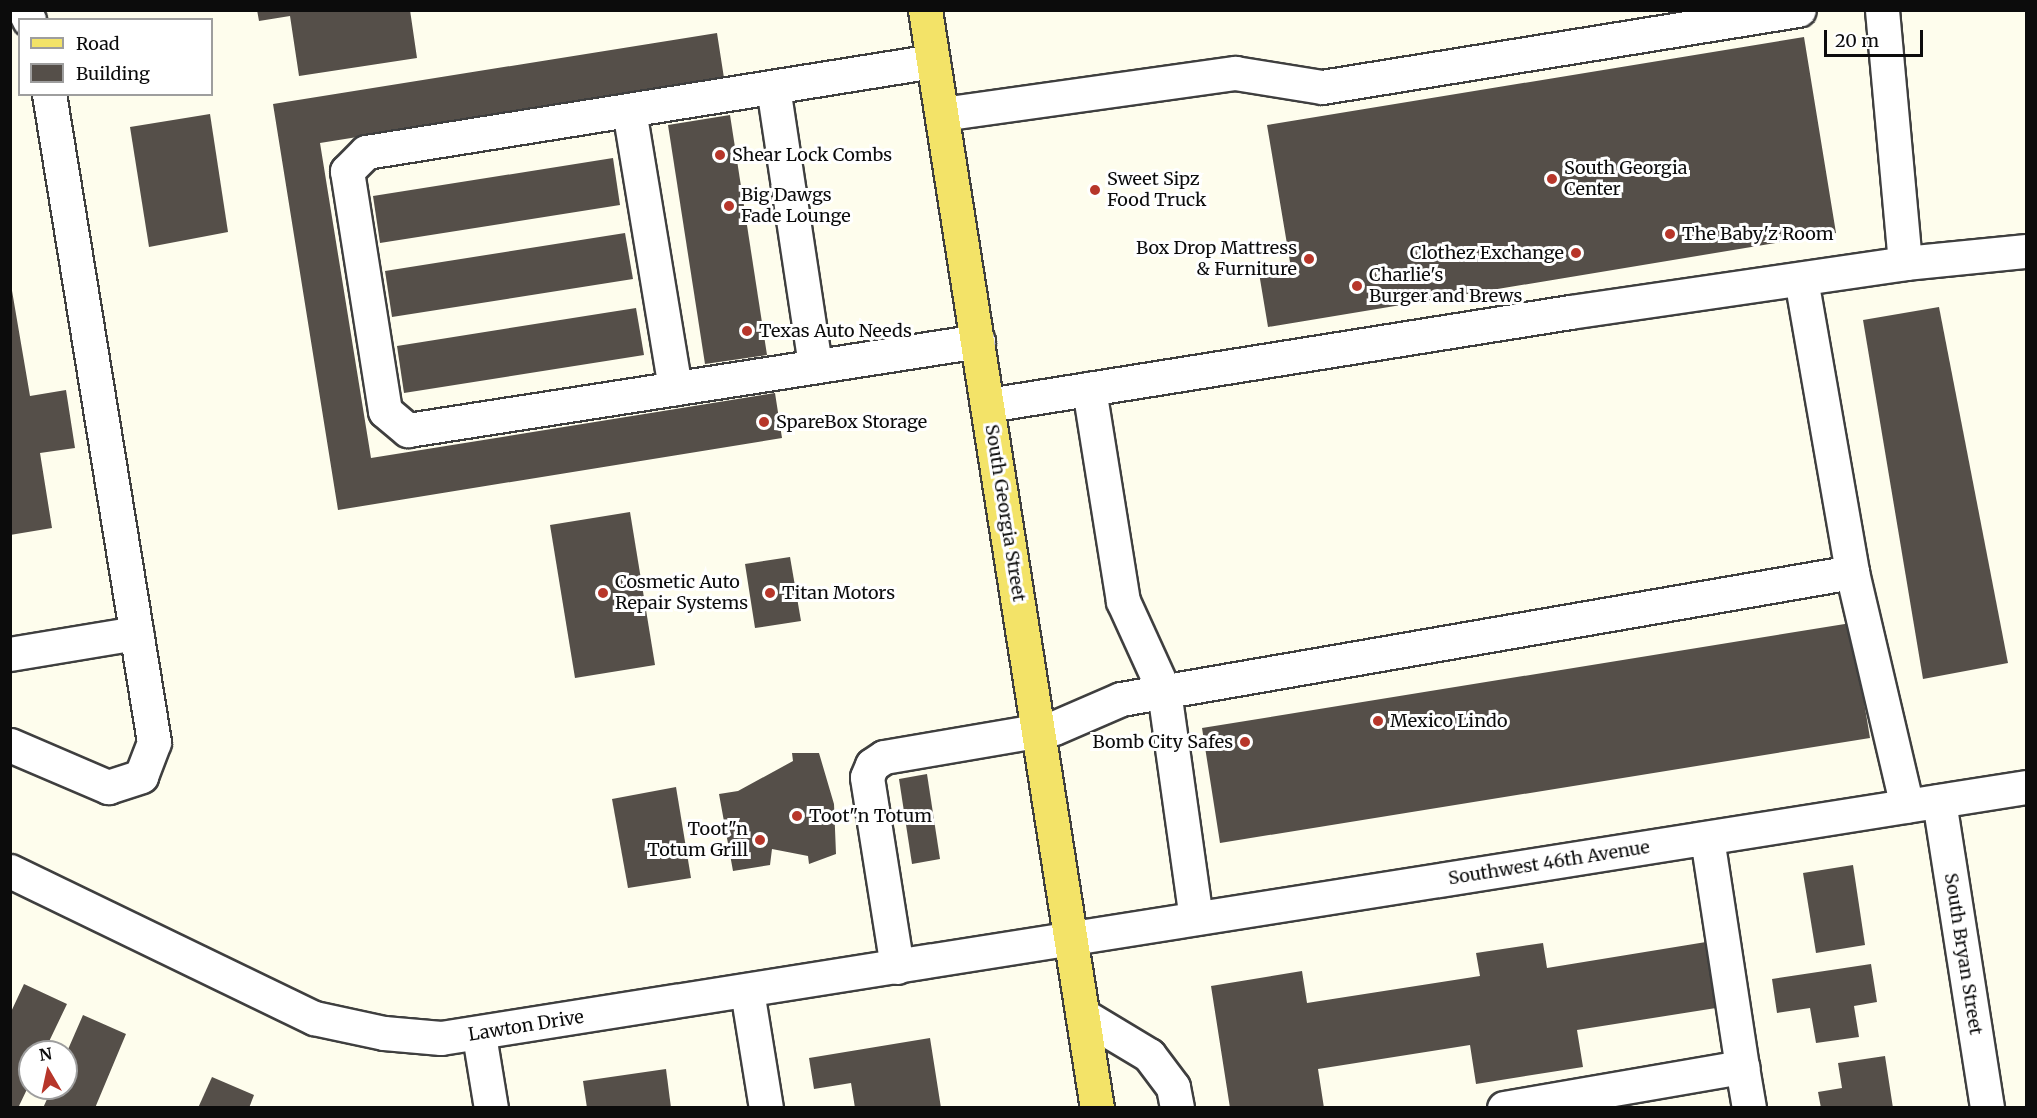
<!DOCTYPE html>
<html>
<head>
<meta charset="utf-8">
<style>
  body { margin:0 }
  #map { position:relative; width:2037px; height:1118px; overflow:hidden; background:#fefded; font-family:Merriweather,serif }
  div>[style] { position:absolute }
  .building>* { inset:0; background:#554f49 }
  .roads { filter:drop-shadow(2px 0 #3f3f3f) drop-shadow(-2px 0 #3f3f3f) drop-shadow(0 2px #3f3f3f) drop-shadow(0 -2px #3f3f3f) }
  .minor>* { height:33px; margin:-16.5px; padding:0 16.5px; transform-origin:16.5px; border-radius:16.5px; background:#fff }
  .major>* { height:33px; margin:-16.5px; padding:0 16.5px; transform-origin:16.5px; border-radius:16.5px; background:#f3e368 }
  .dots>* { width:16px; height:16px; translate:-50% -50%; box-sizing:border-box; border:3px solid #fff; border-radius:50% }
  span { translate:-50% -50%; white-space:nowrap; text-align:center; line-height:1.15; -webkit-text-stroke:6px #fff; paint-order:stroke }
  .poi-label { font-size:18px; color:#0c0c0c }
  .left { translate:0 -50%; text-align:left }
  .right { translate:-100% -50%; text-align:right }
  .street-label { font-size:18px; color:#0c0c0c }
  .frame { position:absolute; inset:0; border:12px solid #0c0c0c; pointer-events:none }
  .legend { position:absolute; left:18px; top:18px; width:195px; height:78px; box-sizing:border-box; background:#fff; border:2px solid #9e9e9e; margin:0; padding:8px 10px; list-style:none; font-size:18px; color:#0c0c0c }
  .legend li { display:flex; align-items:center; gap:12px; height:30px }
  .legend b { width:30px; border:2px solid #9e9e9e }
  .north { position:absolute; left:18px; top:1040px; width:60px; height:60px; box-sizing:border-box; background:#fff; border:2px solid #9e9e9e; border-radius:50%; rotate:351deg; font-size:16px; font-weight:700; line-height:24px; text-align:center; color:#0c0c0c }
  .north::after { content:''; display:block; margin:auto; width:21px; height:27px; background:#b7362a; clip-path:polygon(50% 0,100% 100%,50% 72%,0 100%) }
  .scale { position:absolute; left:1824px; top:30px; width:99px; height:27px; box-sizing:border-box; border:3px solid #0c0c0c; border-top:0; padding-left:8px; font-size:18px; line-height:21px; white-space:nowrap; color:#0c0c0c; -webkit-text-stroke:4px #fff; paint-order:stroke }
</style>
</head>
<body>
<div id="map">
  <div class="building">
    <i style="clip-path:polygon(257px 10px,410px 10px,417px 58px,299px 76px,290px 16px,259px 21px)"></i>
    <i style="clip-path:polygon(717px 33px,724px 78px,320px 143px,371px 458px,775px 393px,782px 438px,338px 510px,273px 104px)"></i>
    <i style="clip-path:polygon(1804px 37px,1836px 233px,1268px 327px,1258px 267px,1290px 262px,1267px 125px)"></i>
    <i style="clip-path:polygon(210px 114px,228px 232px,149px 247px,130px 127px)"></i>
    <i style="clip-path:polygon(730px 115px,767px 355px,705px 364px,668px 125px)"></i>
    <i style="clip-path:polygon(613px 158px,620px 205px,380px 243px,373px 196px)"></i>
    <i style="clip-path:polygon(625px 233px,633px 279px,392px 317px,385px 271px)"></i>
    <i style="clip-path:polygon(10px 279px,30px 396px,66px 390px,75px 448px,40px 453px,52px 528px,10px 535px)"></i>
    <i style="clip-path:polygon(1939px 307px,2008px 663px,1923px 679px,1863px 320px)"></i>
    <i style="clip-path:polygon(636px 308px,644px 355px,404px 393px,397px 346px)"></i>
    <i style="clip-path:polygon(630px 512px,655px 665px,575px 678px,550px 525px)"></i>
    <i style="clip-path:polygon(790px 557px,801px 621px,755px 628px,745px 564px)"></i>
    <i style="clip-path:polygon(1851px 623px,1870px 738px,1220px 843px,1202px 728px)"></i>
    <i style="clip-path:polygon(792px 753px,819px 753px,834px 804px,836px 854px,809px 864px,808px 856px,772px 849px,770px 865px,733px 871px,719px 794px,738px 791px,793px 761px)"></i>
    <i style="clip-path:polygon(927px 774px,940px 859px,912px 864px,899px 779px)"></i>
    <i style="clip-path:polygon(676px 787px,691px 878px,628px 888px,612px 799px)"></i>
    <i style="clip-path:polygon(1853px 865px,1865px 945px,1816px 953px,1803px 873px)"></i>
    <i style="clip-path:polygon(1706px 942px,1716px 1008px,1577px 1030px,1583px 1067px,1476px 1084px,1470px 1045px,1318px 1069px,1324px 1108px,1230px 1108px,1211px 986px,1302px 971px,1307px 1003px,1480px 976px,1476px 953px,1543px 943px,1547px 968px)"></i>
    <i style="clip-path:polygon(1871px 964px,1877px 1002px,1854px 1006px,1859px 1037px,1816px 1043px,1810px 1008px,1777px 1013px,1772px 979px)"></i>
    <i style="clip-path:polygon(24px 984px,67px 1004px,44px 1052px,30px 1052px,30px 1083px,18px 1108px,10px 1108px,10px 1014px)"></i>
    <i style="clip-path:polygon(83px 1015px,126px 1034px,95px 1108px,43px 1108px,52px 1088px,66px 1088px,66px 1054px)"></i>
    <i style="clip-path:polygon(930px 1038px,941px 1108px,855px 1108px,851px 1083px,814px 1089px,809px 1058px)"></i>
    <i style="clip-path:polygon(1885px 1056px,1893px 1108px,1821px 1108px,1818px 1092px,1842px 1088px,1838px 1063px)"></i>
    <i style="clip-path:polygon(666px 1069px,671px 1108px,587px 1108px,583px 1081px)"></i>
    <i style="clip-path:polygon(212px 1077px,254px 1095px,249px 1108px,198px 1108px)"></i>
  </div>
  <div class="roads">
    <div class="minor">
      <i style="left:24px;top:10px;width:11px;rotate:63deg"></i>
      <i style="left:1882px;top:10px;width:254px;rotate:84.8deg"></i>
      <i style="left:933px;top:61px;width:574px;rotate:170.88deg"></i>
      <i style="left:366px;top:152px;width:27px;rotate:135deg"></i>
      <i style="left:347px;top:171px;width:243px;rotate:81deg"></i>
      <i style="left:385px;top:411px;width:30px;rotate:40deg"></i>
      <i style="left:408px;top:430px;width:577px;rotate:-8.87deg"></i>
      <i style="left:773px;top:87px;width:282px;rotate:81.4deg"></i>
      <i style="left:629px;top:110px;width:282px;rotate:80.6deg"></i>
      <i style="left:942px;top:114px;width:296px;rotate:-8deg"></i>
      <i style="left:1235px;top:73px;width:88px;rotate:9.1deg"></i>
      <i style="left:1322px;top:87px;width:483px;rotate:-9.2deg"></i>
      <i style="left:1801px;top:279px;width:297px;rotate:80.1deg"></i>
      <i style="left:1852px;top:572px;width:240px;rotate:76.8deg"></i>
      <i style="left:1089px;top:389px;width:215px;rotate:80.9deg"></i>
      <i style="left:1123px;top:601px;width:99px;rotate:65.5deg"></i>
      <i style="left:1164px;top:691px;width:229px;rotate:82deg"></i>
      <i style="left:988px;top:405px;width:589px;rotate:-9.08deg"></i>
      <i style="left:1570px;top:312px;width:339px;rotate:-8.3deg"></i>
      <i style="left:1905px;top:263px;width:122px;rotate:-5.7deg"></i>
      <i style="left:10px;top:654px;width:128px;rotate:-9.5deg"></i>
      <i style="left:10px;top:745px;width:107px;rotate:23.2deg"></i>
      <i style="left:108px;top:787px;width:35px;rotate:-18deg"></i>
      <i style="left:141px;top:776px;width:36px;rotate:-69deg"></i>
      <i style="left:154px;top:742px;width:656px;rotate:-99.2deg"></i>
      <i style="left:1939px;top:801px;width:311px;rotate:81.1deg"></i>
      <i style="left:1707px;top:838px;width:232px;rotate:81.3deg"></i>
      <i style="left:10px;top:871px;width:338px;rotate:25.8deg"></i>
      <i style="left:314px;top:1018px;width:72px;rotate:12.1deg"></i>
      <i style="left:384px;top:1033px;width:57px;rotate:5deg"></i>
      <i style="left:441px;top:1038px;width:1605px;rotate:-9deg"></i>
      <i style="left:897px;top:967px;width:192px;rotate:-99deg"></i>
      <i style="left:867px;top:777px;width:13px;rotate:-67deg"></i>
      <i style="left:872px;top:765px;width:14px;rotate:-34deg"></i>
      <i style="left:884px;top:757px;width:172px;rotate:-9.7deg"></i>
      <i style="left:1054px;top:728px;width:73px;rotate:-23.4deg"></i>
      <i style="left:1121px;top:699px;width:742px;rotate:-9.86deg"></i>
      <i style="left:747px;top:991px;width:119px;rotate:80.8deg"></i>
      <i style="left:1084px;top:1016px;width:76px;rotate:31deg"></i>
      <i style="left:1149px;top:1055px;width:40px;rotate:53deg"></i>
      <i style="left:1173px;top:1087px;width:21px;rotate:79deg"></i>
      <i style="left:479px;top:1035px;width:74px;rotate:80.7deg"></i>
      <i style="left:1504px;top:1108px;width:242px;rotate:-9.8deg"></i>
      <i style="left:1742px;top:1067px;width:42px;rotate:80.3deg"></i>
    </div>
    <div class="major">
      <i style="left:925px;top:10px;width:1111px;rotate:81.1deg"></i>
    </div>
  </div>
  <div class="dots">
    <i style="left:720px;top:155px;background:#b7362a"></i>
    <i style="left:1552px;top:179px;background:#b7362a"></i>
    <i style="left:1095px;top:190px;background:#b7362a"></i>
    <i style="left:729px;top:206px;background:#b7362a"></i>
    <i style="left:1670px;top:234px;background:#b7362a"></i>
    <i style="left:1576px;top:253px;background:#b7362a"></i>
    <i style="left:1309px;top:259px;background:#b7362a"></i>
    <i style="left:1357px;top:286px;background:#b7362a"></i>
    <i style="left:747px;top:331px;background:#b7362a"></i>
    <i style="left:764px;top:422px;background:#b7362a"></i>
    <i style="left:603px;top:593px;background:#b7362a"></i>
    <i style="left:770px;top:593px;background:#b7362a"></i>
    <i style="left:1378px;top:721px;background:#b7362a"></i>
    <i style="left:1245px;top:742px;background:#b7362a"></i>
    <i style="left:797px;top:816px;background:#b7362a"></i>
    <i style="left:760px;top:840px;background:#b7362a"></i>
  </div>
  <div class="poi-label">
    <span class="left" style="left:732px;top:155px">Shear Lock Combs</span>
    <span class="left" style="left:1564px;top:179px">South Georgia<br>Center</span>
    <span class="left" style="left:1107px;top:190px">Sweet Sipz<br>Food Truck</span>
    <span class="left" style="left:741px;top:206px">Big Dawgs<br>Fade Lounge</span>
    <span class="left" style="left:1682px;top:234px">The Baby'z Room</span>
    <span class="right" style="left:1297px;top:259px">Box Drop Mattress<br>&amp; Furniture</span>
    <span class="right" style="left:1564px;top:253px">Clothez Exchange</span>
    <span class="left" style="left:1369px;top:286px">Charlie's<br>Burger and Brews</span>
    <span class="left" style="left:759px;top:331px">Texas Auto Needs</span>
    <span class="left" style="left:776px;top:422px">SpareBox Storage</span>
    <span class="left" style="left:615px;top:593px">Cosmetic Auto<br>Repair Systems</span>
    <span class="left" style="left:782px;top:593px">Titan Motors</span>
    <span class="left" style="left:1390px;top:721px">Mexico Lindo</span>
    <span class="right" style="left:1233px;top:742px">Bomb City Safes</span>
    <span class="left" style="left:809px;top:816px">Toot"n Totum</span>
    <span class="right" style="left:748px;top:840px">Toot"n<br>Totum Grill</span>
  </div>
  <div class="street-label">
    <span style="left:1005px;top:513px;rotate:81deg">South Georgia Street</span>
    <span style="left:1549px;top:863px;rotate:-9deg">Southwest 46th Avenue</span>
    <span style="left:1963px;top:954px;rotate:81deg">South Bryan Street</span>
    <span style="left:526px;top:1026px;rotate:-9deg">Lawton Drive</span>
  </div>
  <div class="frame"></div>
  <ul class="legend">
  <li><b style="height:8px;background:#f3e368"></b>Road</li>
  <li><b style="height:16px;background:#554f49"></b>Building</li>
  </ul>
  <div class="north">N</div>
  <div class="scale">20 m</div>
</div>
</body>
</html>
